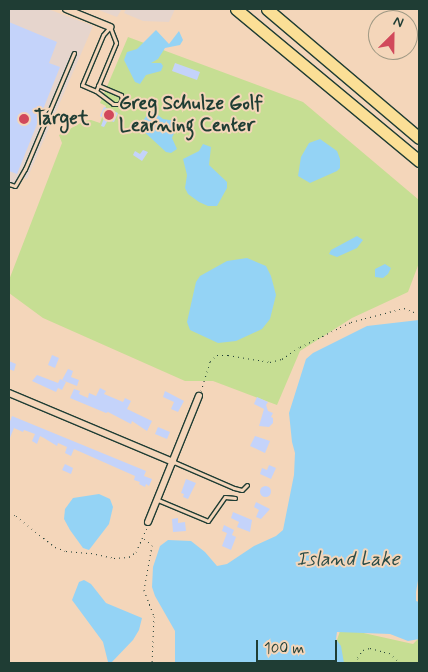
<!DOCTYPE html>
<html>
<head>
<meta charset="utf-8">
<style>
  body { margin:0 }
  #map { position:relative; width:428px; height:672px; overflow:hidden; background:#f4d6ba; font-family:Mynerve,sans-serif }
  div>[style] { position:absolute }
  .built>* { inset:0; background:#e6d5cd }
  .green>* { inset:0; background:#c6de93 }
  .water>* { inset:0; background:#94d3f5 }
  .building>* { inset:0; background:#c4d3fa }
  .round { border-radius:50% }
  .path>* { height:1px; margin-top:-0.5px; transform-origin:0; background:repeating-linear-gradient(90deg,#1f3d34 0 1px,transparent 0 5px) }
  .roads { filter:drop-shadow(1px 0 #1f3d34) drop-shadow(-1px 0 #1f3d34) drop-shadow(0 1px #1f3d34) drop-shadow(0 -1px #1f3d34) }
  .lane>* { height:3px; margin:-1.5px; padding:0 1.5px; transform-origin:1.5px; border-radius:1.5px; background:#f4d6ba }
  .street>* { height:6px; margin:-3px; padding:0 3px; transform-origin:3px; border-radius:3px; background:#f4d6ba }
  .highway>* { height:11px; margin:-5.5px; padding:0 5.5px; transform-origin:5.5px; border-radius:5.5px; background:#fbdf96 }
  .dots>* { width:14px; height:14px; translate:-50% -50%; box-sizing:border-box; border:2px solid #f4d6ba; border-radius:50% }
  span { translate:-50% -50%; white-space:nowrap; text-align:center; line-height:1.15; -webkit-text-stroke:4px #f4d6ba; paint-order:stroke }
  .poi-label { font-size:19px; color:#1f3d34; font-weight:700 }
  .left { translate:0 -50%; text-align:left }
  .water-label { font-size:20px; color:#2b4c47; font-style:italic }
  .frame { position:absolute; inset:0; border:10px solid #1f3d34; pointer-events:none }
  .north { position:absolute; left:368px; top:10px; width:50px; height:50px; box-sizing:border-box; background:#f4d6ba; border:1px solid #9f9984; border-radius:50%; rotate:23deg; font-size:14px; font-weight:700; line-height:20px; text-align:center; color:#1f3d34 }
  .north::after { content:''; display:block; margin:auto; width:18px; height:22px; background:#d1495b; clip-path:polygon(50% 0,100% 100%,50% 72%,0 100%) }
  .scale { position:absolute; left:256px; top:640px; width:81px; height:22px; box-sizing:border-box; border:2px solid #1f3d34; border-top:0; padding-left:6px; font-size:15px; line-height:18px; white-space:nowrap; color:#1f3d34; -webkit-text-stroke:4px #f4d6ba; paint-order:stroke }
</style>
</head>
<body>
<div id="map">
  <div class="built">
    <i style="clip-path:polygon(9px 9px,48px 9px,93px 26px,27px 179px,22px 177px,16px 190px,9px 187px)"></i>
    <i style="clip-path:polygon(96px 9px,122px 9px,117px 17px)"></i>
    <i style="clip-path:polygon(126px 9px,175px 9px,169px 22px,143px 21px,124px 13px)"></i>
  </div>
  <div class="green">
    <i style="clip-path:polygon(128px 37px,303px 102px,419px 200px,419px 263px,408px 292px,352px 318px,300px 351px,277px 405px,213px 381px,185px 381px,43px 318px,9px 293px,9px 280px,62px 143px,59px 135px,84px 121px,91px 120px,100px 123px,106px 106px,100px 103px)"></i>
    <i style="clip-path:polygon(341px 628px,413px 644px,419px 638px,419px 663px,339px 663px,335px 646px)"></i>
  </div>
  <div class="water">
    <i style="clip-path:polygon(156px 30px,169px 44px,179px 31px,183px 40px,180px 45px,165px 48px,158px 59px,151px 63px,161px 63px,163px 66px,161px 71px,146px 75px,140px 84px,135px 82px,124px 60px,127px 52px,137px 49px)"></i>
    <i style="clip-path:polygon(153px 111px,163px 119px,175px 121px,178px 124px,172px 138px,177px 149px,171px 153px,166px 152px,139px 127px,147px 115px)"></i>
    <i style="clip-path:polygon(320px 139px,337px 151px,340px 159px,340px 168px,337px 171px,310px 183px,298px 176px,301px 157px,309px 143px)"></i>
    <i style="clip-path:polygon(203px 144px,211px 147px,209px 165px,227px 182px,227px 188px,217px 206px,208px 206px,199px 202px,188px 194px,185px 188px,187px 175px,183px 159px,199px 151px)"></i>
    <i style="clip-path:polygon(357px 236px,363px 240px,357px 248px,337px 257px,329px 254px,331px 250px)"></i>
    <i style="clip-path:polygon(247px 258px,266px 266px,271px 276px,276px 295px,270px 319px,262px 329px,236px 341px,218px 343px,190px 330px,187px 322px,196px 282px,200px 276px,227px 261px)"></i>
    <i style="clip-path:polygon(385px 264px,391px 268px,388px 274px,383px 278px,375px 277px,375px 269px)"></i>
    <i style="clip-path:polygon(419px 320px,419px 575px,416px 592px,416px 601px,419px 602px,419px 639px,408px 641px,390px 634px,337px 632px,336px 639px,341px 646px,344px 663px,175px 663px,175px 631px,155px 596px,152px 587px,153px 567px,160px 546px,168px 540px,191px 541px,205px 552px,217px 566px,227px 564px,254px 546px,276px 536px,283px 530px,294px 475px,295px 453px,292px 442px,289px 413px,306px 359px,313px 353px,367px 326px)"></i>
    <i style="clip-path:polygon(99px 494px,110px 499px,113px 507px,109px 524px,89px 550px,83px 548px,70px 530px,64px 519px,65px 509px,73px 498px)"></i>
    <i style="clip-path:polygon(84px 580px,91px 584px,106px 603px,142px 618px,139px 630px,133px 640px,111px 663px,108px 662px,103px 642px,72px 600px,79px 582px)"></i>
  </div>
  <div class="building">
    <i style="clip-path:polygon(9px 22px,57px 42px,49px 63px,60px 67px,17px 174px,9px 171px)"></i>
    <i style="clip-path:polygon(175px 63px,200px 72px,197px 80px,172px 71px)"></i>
    <i style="clip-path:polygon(104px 107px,118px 113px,114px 122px,108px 120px,104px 127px,101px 126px,104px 118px,100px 116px)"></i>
    <i style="clip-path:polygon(143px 150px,148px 152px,142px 161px,133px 155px,135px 151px,140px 154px)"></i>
    <i style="clip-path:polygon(52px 355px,59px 358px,55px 368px,48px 365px)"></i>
    <i style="clip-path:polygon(9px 361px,16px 364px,14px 371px,9px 369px)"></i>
    <i style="clip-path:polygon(68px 369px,73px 371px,71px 377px,79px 380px,77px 386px,62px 380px)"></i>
    <i style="clip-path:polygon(37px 375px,58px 383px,60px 379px,66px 382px,62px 390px,58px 388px,56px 392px,32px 381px)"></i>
    <i style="clip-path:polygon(100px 388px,106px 391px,104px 394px,123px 402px,125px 398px,131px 401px,127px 409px,152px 421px,147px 431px,132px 421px,131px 424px,108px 412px,106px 413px,70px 398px,74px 389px,80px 391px,79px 394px,88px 398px,89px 393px,96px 396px)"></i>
    <i style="clip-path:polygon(165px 391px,184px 401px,178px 412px,171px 409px,174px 402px,163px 397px)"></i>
    <i style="clip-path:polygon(257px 397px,268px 402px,266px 405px,268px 411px,273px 413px,271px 417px,273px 418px,273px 423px,269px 427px,259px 426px,264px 409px,254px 404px)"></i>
    <i style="clip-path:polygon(12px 416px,146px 471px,144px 476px,152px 479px,149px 486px,146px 484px,145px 487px,139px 484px,140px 482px,134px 480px,135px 476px,74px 449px,71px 456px,65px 453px,67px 447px,58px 443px,57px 446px,44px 438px,40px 436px,37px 444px,32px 441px,35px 434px,24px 430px,23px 432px,14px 428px,9px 440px,9px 424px)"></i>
    <i style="clip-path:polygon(158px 427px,170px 432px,167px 439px,155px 434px)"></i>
    <i style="clip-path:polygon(255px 436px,270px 441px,265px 453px,250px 446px)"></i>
    <i style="clip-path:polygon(65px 464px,73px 468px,71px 474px,62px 470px)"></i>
    <i style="clip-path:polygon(269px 465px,276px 468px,271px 479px,260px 474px,262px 468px,267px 470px)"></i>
    <i style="clip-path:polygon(186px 479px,196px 483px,188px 499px,183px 497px,184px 494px,181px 493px)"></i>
    <i class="round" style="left:259.5px;top:485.5px;width:11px;height:11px"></i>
    <i style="clip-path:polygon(256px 502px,270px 509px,261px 519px,256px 517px,259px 510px,254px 507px)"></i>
    <i style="clip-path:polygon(233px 512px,252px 520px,250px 532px,237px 527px,239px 522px,231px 518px)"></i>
    <i style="clip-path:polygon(178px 518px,178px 523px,185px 522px,186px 531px,173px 532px,172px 519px)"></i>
    <i style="clip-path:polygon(224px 525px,234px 530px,232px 535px,236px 537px,231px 550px,222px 546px,227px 533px,222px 531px)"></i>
  </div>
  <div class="path">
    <i style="left:201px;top:391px;width:31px;rotate:-73deg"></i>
    <i style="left:210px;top:361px;width:9px;rotate:-41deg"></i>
    <i style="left:217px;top:355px;width:11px"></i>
    <i style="left:228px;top:355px;width:43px;rotate:9.5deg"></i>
    <i style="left:270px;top:362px;width:12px;rotate:-14deg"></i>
    <i style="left:282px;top:359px;width:22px;rotate:-34deg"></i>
    <i style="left:300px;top:347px;width:57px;rotate:-26.1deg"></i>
    <i style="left:351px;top:322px;width:55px;rotate:-14.8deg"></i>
    <i style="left:404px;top:308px;width:10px;rotate:24deg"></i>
    <i style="left:413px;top:312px;width:6px;rotate:-18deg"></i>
    <i style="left:9px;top:513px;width:8px;rotate:23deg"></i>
    <i style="left:16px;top:516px;width:50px;rotate:38.5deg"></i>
    <i style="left:55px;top:547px;width:12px;rotate:20deg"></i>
    <i style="left:66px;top:551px;width:25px;rotate:5deg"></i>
    <i style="left:91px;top:553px;width:24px;rotate:12deg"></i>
    <i style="left:114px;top:558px;width:15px;rotate:-4deg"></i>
    <i style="left:129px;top:557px;width:9px;rotate:-36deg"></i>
    <i style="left:136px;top:552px;width:27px;rotate:-66deg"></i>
    <i style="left:144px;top:539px;width:10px;rotate:37deg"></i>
    <i style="left:152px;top:545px;width:46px;rotate:100.1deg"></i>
    <i style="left:144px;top:590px;width:28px;rotate:69deg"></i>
    <i style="left:154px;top:616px;width:47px;rotate:92.4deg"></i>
    <i style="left:361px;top:663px;width:7px;rotate:-124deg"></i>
    <i style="left:357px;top:657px;width:9px;rotate:-49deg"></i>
    <i style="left:363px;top:650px;width:7px;rotate:-16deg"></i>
    <i style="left:370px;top:648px;width:20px;rotate:15deg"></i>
    <i style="left:389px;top:653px;width:16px;rotate:40deg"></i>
  </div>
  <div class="roads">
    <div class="lane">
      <i style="left:110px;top:27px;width:17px;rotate:69deg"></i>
      <i style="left:116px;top:43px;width:52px;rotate:112.6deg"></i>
      <i style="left:96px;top:91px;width:15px;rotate:-157deg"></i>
      <i style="left:82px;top:85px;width:54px;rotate:-67.2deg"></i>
      <i style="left:103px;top:35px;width:11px;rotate:-49deg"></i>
      <i style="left:96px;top:91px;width:21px;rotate:37deg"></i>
      <i style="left:113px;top:104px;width:6px"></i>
      <i style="left:119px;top:104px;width:5px;rotate:-53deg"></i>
      <i style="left:122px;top:100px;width:5px;rotate:-101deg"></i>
      <i style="left:121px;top:95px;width:25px;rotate:-157deg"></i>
      <i style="left:9px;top:184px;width:6px;rotate:18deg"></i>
      <i style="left:15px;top:186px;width:20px;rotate:-60deg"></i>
      <i style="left:25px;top:169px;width:126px;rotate:-67.1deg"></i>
      <i style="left:174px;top:462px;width:65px;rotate:23.4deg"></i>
      <i style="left:234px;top:488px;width:8px;rotate:14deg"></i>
      <i style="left:242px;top:490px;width:7px;rotate:-45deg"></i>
      <i style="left:158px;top:500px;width:54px;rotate:22.8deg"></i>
      <i style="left:208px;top:521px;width:29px;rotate:-55deg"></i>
      <i style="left:225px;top:497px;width:10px;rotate:6deg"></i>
    </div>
    <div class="street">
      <i style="left:66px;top:9px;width:48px;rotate:22.2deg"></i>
      <i style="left:9px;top:393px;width:178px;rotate:22.8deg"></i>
      <i style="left:148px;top:522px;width:136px;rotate:-68deg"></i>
    </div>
    <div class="highway">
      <i style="left:236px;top:9px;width:238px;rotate:39.7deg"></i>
      <i style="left:267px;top:9px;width:199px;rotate:40.3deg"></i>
    </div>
  </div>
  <div class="dots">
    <i style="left:109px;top:115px;background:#d1495b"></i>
    <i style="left:24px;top:119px;background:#d1495b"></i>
  </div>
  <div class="poi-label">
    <span class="left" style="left:119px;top:115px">Greg Schulze Golf<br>Learning Center</span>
    <span class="left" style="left:34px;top:119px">Target</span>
  </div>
  <div class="water-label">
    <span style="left:348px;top:559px">Island Lake</span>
  </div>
  <div class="frame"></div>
  <div class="north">N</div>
  <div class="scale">100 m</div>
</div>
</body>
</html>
